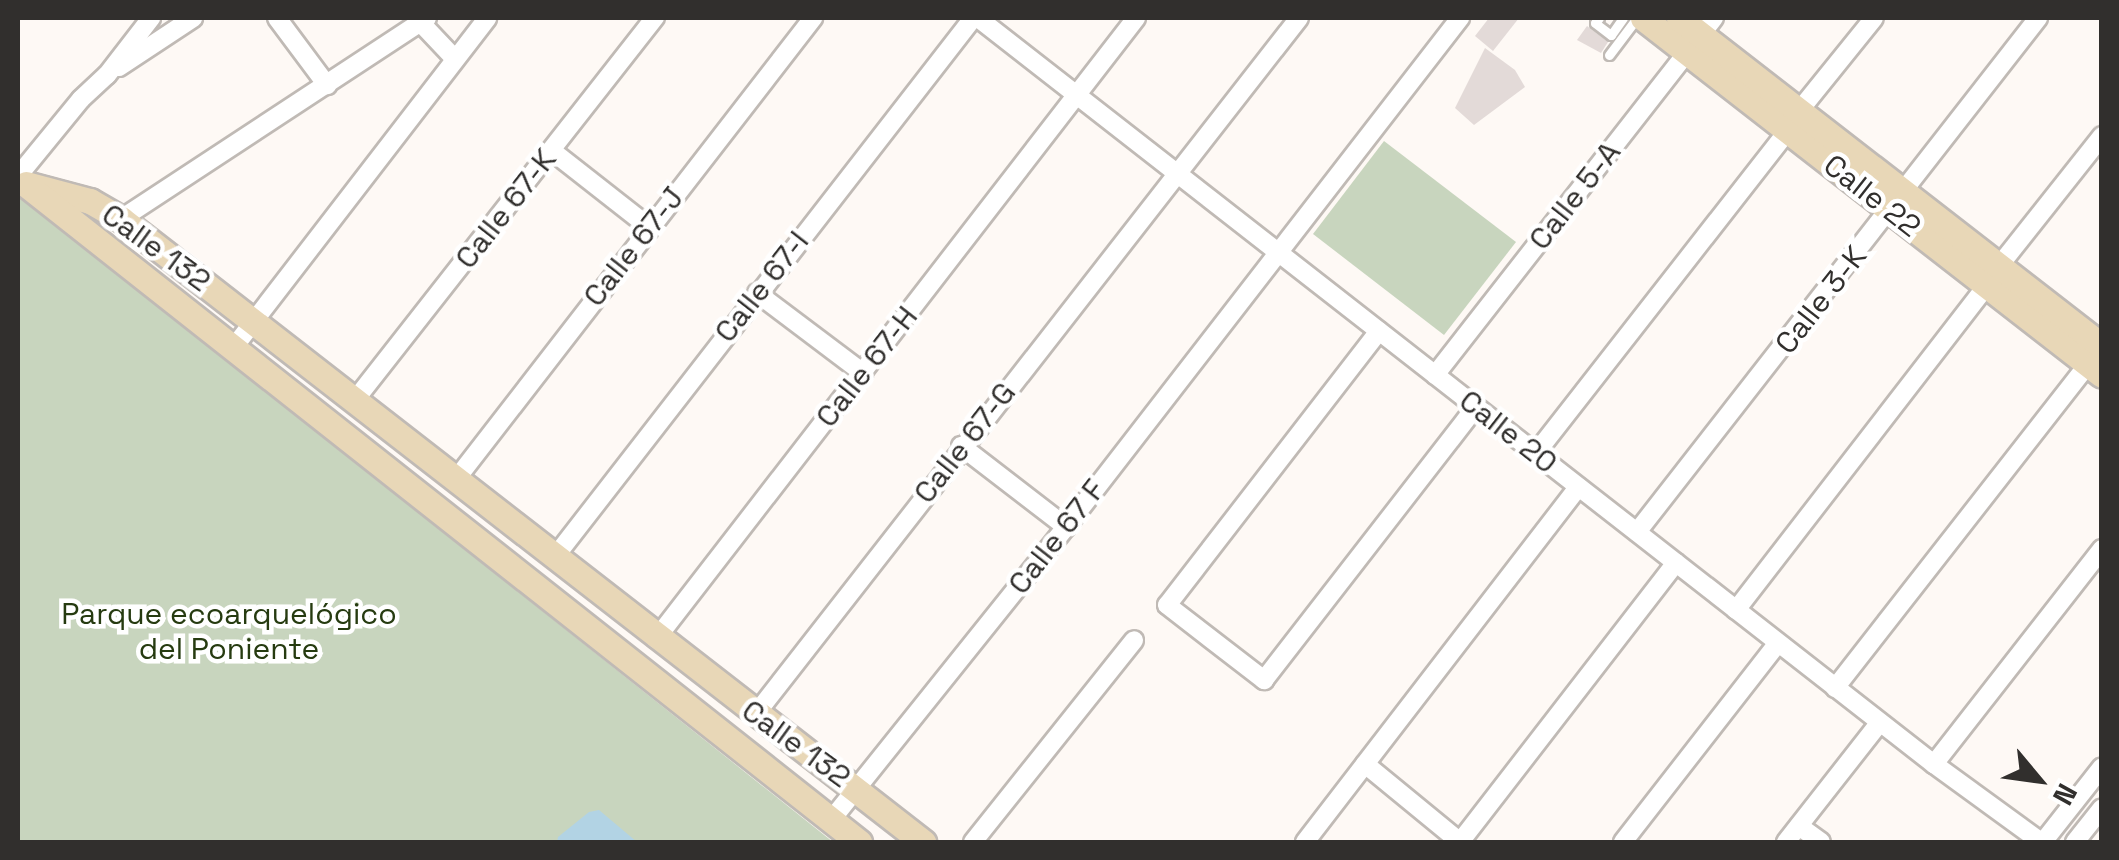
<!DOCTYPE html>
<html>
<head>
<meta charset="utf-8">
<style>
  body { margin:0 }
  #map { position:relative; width:2119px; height:860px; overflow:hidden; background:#fef9f5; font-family:"Space Grotesk",sans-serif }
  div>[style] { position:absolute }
  .green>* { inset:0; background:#c8d5be }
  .water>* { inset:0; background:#b2d3e4 }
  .building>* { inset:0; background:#e3dad8 }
  .roads { filter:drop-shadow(2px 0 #c0bab5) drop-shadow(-2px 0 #c0bab5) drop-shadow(0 2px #c0bab5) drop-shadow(0 -2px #c0bab5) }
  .lane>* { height:9px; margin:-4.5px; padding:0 4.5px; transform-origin:4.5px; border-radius:4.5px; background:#fff }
  .street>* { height:18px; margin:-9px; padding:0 9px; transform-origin:9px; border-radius:9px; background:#fff }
  .secondary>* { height:25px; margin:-12.5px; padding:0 12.5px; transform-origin:12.5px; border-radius:12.5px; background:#e8d7b7 }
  span { translate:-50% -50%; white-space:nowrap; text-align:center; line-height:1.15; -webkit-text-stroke:9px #fff; paint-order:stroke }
  .street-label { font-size:30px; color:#312f2d }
  .park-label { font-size:30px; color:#263b10 }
  .frame { position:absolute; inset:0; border:20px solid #312f2d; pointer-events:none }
  .north { position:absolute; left:1989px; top:730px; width:100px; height:100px; -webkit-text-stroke:8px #fff; paint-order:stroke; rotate:119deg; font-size:28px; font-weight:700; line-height:40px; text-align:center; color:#312f2d }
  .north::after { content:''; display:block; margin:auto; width:35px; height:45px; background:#312f2d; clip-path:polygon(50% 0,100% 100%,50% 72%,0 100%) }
</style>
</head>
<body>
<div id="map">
  <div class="green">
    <i style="clip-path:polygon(1384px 141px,1516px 242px,1444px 335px,1313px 234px)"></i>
    <i style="clip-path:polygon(18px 194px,833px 842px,18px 842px)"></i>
  </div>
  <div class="water">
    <i style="clip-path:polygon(599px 810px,637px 842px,557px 842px,558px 837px,589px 812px)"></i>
  </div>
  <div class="building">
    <i style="clip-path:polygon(1489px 18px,1519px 18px,1493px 51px,1475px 36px)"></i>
    <i style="clip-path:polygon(1587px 26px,1608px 42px,1601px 53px,1577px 40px)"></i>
    <i style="clip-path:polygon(1485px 48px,1515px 70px,1525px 87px,1474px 125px,1455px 108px)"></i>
  </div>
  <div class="roads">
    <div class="lane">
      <i style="left:1599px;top:18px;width:6px;rotate:129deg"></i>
      <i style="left:1595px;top:23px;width:20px;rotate:37deg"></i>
      <i style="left:1611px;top:35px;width:21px;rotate:-55deg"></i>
      <i style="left:1609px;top:55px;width:46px;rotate:-52.9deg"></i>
    </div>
    <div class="street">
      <i style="left:277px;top:18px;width:84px;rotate:53.3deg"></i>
      <i style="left:978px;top:18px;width:1213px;rotate:37.97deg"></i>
      <i style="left:1934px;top:764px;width:132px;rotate:36.1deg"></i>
      <i style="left:420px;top:22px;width:51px;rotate:46.6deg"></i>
      <i style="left:119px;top:67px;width:89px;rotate:-33.5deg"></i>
      <i style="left:1799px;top:111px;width:119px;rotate:-51.1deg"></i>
      <i style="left:552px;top:151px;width:123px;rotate:38.1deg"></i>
      <i style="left:18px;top:176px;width:99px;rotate:-50.7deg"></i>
      <i style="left:81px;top:99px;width:35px;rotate:-43deg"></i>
      <i style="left:107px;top:75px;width:72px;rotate:-52.3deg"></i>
      <i style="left:121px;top:219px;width:366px;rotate:-33.3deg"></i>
      <i style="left:1999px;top:266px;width:166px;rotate:-51.6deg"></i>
      <i style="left:757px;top:293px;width:133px;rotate:37deg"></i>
      <i style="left:1379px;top:331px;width:346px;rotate:127.7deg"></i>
      <i style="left:1167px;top:605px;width:123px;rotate:37.7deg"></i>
      <i style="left:1264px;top:680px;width:346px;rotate:-52.2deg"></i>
      <i style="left:234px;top:347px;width:415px;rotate:-52.4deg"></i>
      <i style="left:1435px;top:375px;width:453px;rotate:-52deg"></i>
      <i style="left:355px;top:400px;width:486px;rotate:-51.9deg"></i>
      <i style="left:961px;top:446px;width:133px;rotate:37.6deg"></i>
      <i style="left:1536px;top:453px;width:409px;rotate:-52deg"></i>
      <i style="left:457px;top:478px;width:582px;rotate:-52.26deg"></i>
      <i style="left:1637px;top:532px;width:652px;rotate:-52.04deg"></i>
      <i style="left:554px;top:558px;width:683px;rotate:-52.19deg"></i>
      <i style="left:1736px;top:610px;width:411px;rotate:-52.3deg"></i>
      <i style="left:656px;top:639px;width:785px;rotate:-52.3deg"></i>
      <i style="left:1835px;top:688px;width:422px;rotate:-52deg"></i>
      <i style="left:755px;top:715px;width:884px;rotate:-52.03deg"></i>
      <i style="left:1365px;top:764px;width:123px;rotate:39.4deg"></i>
      <i style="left:1934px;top:764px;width:273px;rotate:-52deg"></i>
      <i style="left:832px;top:819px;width:374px;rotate:-51.3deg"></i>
      <i style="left:1066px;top:527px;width:644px;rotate:-52.26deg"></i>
      <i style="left:1799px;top:826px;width:27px;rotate:36deg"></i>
      <i style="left:973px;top:842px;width:258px;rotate:-51.4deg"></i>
      <i style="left:1305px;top:842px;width:448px;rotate:-52.4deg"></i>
      <i style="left:1460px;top:842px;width:353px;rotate:-52.3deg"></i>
      <i style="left:1623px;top:842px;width:252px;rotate:-52.1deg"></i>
      <i style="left:1786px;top:842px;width:152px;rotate:-51.9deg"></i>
      <i style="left:2043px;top:842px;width:95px;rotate:-51.8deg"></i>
      <i style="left:2075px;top:842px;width:43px;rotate:-51.5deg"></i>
    </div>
    <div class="secondary">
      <i style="left:1643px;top:18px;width:581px;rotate:37.87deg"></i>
      <i style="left:1679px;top:18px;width:535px;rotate:37.79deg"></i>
      <i style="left:26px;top:184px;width:66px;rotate:14.9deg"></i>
      <i style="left:90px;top:201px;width:36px;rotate:30deg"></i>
      <i style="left:121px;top:219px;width:1016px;rotate:37.84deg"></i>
      <i style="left:28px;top:186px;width:1059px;rotate:38.29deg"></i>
    </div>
  </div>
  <div class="street-label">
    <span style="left:1575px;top:196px;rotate:-52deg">Calle 5-A</span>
    <span style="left:1872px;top:196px;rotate:38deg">Calle 22</span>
    <span style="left:506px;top:209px;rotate:-52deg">Calle 67-K</span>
    <span style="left:634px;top:247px;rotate:-52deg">Calle 67-J</span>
    <span style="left:156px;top:248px;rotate:36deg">Calle 132</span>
    <span style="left:762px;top:287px;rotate:-52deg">Calle 67-I</span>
    <span style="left:1821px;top:300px;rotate:-52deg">Calle 3-K</span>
    <span style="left:867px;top:367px;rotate:-52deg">Calle 67-H</span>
    <span style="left:1508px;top:432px;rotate:38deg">Calle 20</span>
    <span style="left:965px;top:443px;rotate:-52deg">Calle 67-G</span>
    <span style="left:1057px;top:537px;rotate:-52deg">Calle 67 F</span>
    <span style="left:796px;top:744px;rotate:36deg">Calle 132</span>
  </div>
  <div class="park-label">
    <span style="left:229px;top:631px">Parque ecoarquelógico<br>del Poniente</span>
  </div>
  <div class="frame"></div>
  <div class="north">N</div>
</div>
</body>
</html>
